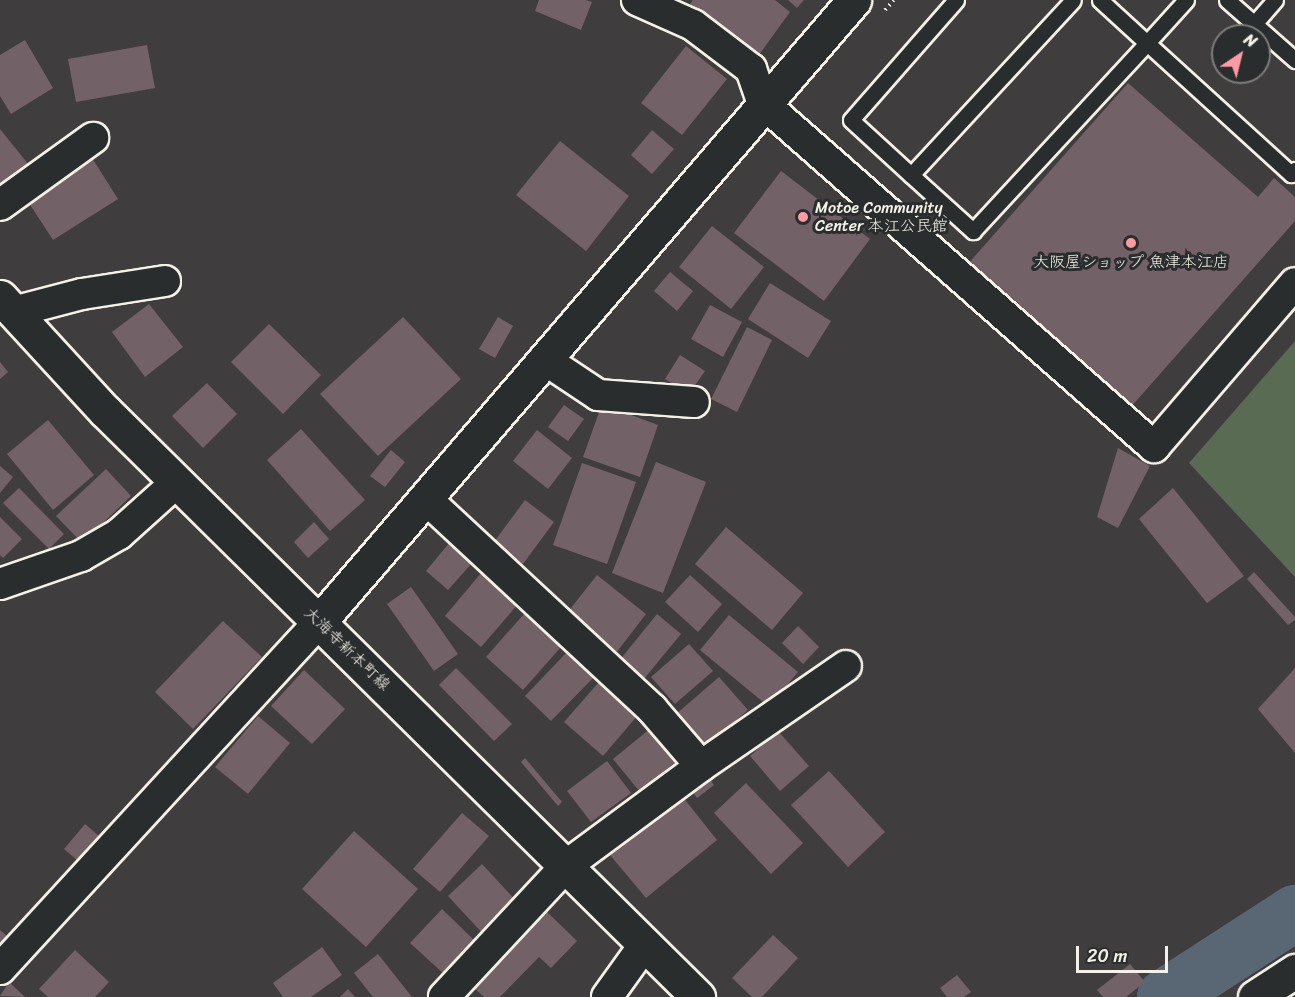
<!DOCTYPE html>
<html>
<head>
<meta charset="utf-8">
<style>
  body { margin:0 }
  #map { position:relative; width:1295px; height:997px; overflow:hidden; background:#403d3f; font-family:Sriracha,"Klee One",sans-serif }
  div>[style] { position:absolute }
  .green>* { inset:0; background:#5a6b54 }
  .river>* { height:56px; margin:-28px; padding:0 28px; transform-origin:28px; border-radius:28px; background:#596775 }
  .building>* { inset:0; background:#736168 }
  .path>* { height:4px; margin-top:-2px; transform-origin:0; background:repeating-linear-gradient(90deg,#f4f1e8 0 1.5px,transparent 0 6px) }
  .roads { filter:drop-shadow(2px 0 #f4f1e8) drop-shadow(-2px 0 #f4f1e8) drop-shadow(0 2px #f4f1e8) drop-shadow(0 -2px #f4f1e8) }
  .lane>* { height:15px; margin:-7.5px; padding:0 7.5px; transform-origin:7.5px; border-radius:7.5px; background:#2a2d2e }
  .street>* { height:30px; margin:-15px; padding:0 15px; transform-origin:15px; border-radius:15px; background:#2a2d2e }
  .secondary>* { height:33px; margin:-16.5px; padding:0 16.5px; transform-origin:16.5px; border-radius:16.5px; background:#2a2d2e }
  .dots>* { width:16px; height:16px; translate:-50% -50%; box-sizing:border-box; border:3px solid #2a2d2e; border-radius:50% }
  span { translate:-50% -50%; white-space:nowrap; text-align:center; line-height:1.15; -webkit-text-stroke:6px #2a2d2e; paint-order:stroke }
  .poi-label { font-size:16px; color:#f4f1e8 }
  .left { translate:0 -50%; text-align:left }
  .street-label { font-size:16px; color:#f4f1e8 }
  .north { position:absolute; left:1211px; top:24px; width:60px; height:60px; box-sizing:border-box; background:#2a2d2e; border:2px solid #7b7b78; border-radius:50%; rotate:35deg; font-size:16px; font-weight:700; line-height:24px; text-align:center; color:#f4f1e8 }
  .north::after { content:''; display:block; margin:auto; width:21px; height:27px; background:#ff9aa2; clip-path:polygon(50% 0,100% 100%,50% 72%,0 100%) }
  .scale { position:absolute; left:1076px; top:946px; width:92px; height:27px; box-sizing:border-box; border:3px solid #f4f1e8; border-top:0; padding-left:8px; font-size:18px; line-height:21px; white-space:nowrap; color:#f4f1e8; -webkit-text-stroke:4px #2a2d2e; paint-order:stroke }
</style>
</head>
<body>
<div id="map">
  <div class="green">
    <i style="clip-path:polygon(1295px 341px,1295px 577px,1189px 463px)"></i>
  </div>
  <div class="river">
    <i style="left:1165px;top:997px;width:155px;rotate:-32.9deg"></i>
  </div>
  <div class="building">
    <i style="clip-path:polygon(539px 0,586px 0,592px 2px,581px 30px,535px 11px)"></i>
    <i style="clip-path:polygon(693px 0,775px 0,790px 12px,759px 55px,690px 4px)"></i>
    <i style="clip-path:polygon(788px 0,804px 0,797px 8px)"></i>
    <i style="clip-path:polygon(25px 40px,53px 88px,11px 114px,0 96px,0 55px)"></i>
    <i style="clip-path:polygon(147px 45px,155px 88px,76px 102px,68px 59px)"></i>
    <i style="clip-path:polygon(686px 46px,727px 79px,682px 135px,641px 103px)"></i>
    <i style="clip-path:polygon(1128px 83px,1258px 197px,1274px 178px,1295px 197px,1295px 221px,1130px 408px,967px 265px)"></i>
    <i style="clip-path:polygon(0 129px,29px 165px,0 188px)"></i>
    <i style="clip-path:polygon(652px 130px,674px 149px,652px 174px,631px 155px)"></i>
    <i style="clip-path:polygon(560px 141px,629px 196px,586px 251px,516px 195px)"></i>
    <i style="clip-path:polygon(92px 158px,118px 199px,53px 240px,27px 200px)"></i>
    <i style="clip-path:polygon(781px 171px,870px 239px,824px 301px,734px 233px)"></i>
    <i style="clip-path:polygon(712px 226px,764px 267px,731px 309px,679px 267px)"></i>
    <i style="clip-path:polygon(670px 272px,693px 291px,677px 311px,654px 291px)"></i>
    <i style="clip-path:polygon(770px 283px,831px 321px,808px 358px,748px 319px)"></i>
    <i style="clip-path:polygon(149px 304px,183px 347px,145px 377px,112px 332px)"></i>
    <i style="clip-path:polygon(710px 305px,742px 322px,723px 357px,691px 339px)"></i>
    <i style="clip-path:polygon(403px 317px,461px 379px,378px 456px,320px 394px)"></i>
    <i style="clip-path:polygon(498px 317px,513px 326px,495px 358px,479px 349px)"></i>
    <i style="clip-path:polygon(269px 324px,321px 375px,283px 414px,231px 362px)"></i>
    <i style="clip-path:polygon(747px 327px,772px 340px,737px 412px,711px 399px)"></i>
    <i style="clip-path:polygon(680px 355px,705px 371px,689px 394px,665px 379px)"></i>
    <i style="clip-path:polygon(0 362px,8px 372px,0 379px)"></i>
    <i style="clip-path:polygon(207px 383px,237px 414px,203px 448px,172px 416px)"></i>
    <i style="clip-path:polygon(602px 404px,658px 425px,640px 477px,583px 457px)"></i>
    <i style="clip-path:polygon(564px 405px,584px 419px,568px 441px,548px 427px)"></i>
    <i style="clip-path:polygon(48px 420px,94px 475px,53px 510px,7px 454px)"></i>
    <i style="clip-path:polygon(301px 429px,365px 500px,330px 531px,267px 460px)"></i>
    <i style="clip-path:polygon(537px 430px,572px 458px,548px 489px,513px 461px)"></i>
    <i style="clip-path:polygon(1118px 448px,1150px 466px,1118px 528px,1097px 517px)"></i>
    <i style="clip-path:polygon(391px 450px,405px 462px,385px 487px,370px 476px)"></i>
    <i style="clip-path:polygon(656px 462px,706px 482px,663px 593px,612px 573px)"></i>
    <i style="clip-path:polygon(582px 463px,636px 482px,607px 564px,553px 545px)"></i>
    <i style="clip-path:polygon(0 466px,13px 477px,0 493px)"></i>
    <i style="clip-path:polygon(106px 469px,131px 496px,82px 543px,56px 516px)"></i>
    <i style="clip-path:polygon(19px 488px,64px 534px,49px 549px,3px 503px)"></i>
    <i style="clip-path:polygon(1173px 488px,1244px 576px,1207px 603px,1139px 519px)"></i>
    <i style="clip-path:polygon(525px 500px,554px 522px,523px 564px,494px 542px)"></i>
    <i style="clip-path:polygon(0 517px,22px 539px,3px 558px,0 555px)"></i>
    <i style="clip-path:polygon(314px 522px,329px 539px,308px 558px,294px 542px)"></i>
    <i style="clip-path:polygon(726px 527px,803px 593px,772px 630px,695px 564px)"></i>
    <i style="clip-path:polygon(450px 542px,473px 562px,448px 590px,426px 571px)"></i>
    <i style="clip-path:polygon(482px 572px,519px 603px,481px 647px,445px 616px)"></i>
    <i style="clip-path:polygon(1254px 572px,1295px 617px,1295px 620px,1288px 625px,1247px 579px)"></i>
    <i style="clip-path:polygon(597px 575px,646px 614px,616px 653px,567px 613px)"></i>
    <i style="clip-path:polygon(690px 575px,722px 604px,698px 632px,665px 602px)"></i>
    <i style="clip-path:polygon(411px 587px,458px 654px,434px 671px,387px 604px)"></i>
    <i style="clip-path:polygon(524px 614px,561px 647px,523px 690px,486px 657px)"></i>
    <i style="clip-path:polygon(657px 614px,681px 634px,643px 680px,619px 661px)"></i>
    <i style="clip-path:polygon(729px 615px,798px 672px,769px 707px,700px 650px)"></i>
    <i style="clip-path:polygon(223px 621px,262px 657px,193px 729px,155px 692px)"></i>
    <i style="clip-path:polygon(798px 626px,819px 647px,803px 664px,782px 643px)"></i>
    <i style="clip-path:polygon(689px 644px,713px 671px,675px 704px,651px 677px)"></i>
    <i style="clip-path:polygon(567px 652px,594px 677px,551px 721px,525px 696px)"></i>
    <i style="clip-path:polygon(456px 668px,512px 724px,494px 741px,439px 685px)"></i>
    <i style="clip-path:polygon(1295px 668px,1295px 753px,1258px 709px)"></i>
    <i style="clip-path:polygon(304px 670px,345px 709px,312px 744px,271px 706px)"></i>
    <i style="clip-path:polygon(719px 677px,748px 710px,704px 748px,675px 715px)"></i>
    <i style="clip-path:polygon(599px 682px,638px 715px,603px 756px,564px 722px)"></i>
    <i style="clip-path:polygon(258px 716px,290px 743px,248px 794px,215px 767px)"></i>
    <i style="clip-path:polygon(651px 728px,678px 760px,640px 792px,613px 759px)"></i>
    <i style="clip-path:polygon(778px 731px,809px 766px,780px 791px,750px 756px)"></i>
    <i style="clip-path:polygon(525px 758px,562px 802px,558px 806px,521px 762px)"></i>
    <i style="clip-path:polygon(607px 761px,631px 793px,591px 822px,567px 791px)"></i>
    <i style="clip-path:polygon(829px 771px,885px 832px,848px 867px,791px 805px)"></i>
    <i style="clip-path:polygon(708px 776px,714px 785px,697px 798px,691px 790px)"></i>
    <i style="clip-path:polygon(746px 783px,803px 843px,771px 874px,714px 813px)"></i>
    <i style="clip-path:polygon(682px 796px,717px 840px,646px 898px,610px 855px)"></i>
    <i style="clip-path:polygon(462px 813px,489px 836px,440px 892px,413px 869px)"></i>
    <i style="clip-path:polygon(85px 824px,99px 836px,78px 861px,64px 849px)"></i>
    <i style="clip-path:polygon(354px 831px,418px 889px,366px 947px,302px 889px)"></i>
    <i style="clip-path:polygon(482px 864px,519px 904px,485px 936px,448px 896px)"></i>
    <i style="clip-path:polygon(442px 909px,475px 941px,444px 974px,410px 943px)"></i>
    <i style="clip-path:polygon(544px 909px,577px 941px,551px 968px,539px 957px,500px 997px,484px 997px,471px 985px)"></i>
    <i style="clip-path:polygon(0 930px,8px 937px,0 945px)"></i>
    <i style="clip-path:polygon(773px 935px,798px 958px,762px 997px,752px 997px,732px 978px)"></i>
    <i style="clip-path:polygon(322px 947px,342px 975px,311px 997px,283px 997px,273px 983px)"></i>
    <i style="clip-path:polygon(75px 950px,109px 982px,95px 997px,48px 997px,39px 989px)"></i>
    <i style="clip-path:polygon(378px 954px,412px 997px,373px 997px,354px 973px)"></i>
    <i style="clip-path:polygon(1130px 964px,1145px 982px,1126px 997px,1103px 997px,1097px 990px)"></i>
    <i style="clip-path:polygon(957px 975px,971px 992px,964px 997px,947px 997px,940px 988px)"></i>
    <i style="clip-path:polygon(9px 982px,25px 997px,0 996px)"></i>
    <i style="clip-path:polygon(348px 989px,355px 997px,340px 997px)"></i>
  </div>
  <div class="path">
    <i style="left:885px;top:10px;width:13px;rotate:-48deg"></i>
  </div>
  <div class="roads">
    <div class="lane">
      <i style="left:956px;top:0;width:159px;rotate:131.2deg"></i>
      <i style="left:851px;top:120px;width:81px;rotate:42.5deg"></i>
      <i style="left:911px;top:175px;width:238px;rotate:-47.2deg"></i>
      <i style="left:1100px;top:0;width:64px;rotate:42.5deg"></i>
      <i style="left:1147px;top:43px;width:58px;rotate:-47.8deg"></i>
      <i style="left:1227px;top:0;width:91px;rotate:41.4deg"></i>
      <i style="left:1254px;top:24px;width:32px;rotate:-49deg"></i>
      <i style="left:911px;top:175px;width:84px;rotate:42.1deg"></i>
      <i style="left:973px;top:231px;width:256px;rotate:-47.2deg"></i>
      <i style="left:1147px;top:43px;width:195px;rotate:42.3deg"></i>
      <i style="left:1291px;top:174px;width:6px;rotate:-45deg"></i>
    </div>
    <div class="street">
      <i style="left:637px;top:0;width:61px;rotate:24.1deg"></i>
      <i style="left:693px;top:25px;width:73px;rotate:37.2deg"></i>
      <i style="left:751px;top:69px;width:36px;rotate:71deg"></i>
      <i style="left:763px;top:103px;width:521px;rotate:41.34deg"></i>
      <i style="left:1154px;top:447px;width:216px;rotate:-49.3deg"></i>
      <i style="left:0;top:205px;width:115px;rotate:-35.8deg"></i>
      <i style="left:13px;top:312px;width:71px;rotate:-14.6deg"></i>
      <i style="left:82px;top:294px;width:84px;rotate:-8.9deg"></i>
      <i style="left:544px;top:359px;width:65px;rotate:33.7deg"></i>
      <i style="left:598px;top:395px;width:96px;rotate:4.2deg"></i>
      <i style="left:425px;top:498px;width:310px;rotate:42.9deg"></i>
      <i style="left:652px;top:709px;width:75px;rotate:49.3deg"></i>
      <i style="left:701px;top:766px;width:168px;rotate:143.5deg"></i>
      <i style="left:566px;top:866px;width:179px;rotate:133deg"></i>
      <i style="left:0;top:584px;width:86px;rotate:-19.1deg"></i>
      <i style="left:81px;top:556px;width:44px;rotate:-30.1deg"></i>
      <i style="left:119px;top:534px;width:78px;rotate:-41.9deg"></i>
      <i style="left:701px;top:766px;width:176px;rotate:-34.6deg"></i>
      <i style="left:0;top:969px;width:470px;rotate:-47.4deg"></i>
      <i style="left:607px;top:997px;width:65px;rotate:-54.4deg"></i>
    </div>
    <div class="secondary">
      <i style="left:0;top:297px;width:155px;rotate:47.4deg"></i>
      <i style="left:105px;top:411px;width:834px;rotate:44.66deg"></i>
      <i style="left:318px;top:623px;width:822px;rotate:-49.29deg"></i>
      <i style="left:1255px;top:997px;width:48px;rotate:-33deg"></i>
    </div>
  </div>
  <div class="dots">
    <i style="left:803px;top:217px;background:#ff9aa2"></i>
    <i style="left:1131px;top:243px;background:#ff9aa2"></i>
  </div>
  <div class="poi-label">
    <span class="left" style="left:815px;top:217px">Motoe Community<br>Center 本江公民館</span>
    <span style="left:1131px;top:262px">大阪屋ショップ 魚津本江店</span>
  </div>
  <div class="street-label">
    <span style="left:347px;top:649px;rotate:44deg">大海寺新本町線</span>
  </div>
  <div class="north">N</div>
  <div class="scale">20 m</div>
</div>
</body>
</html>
